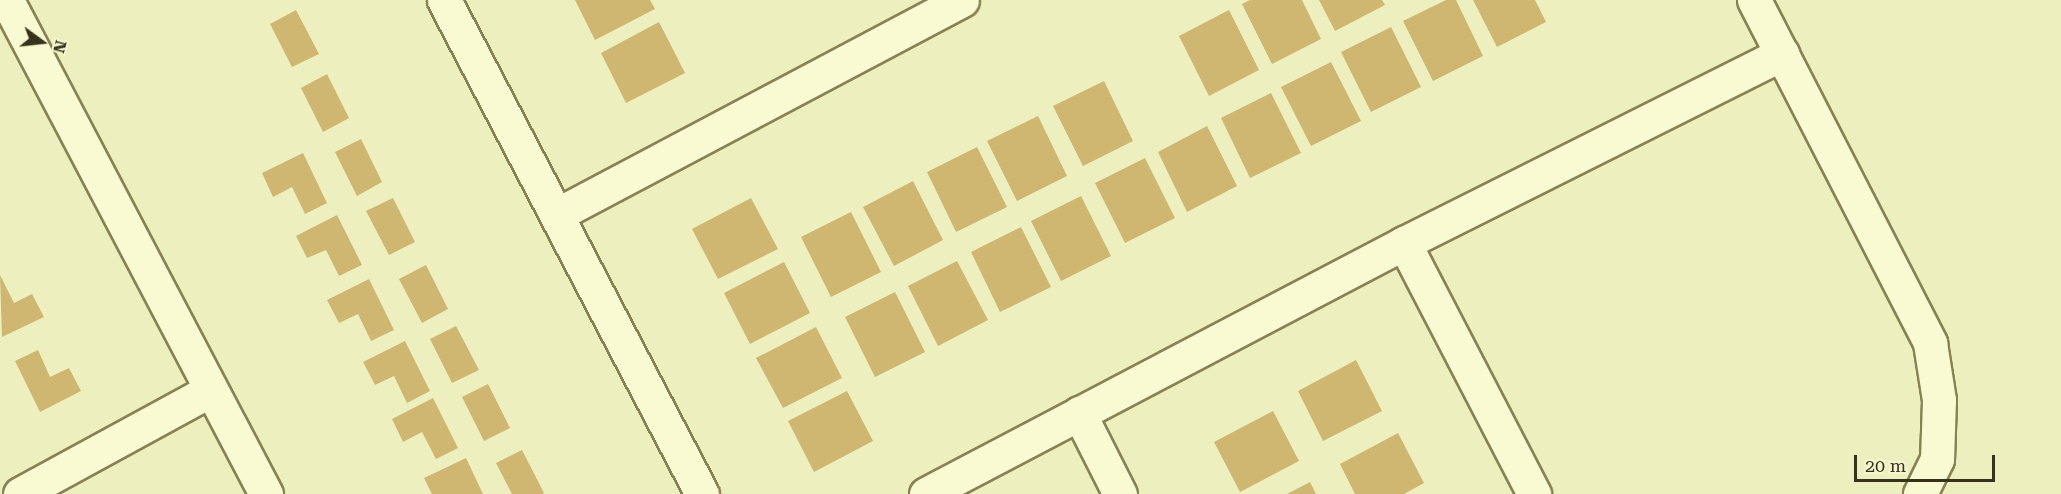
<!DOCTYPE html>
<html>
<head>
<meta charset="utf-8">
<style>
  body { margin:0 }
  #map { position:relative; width:2061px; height:494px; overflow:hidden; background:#eeefbe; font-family:"Roboto Serif",serif }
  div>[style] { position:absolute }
  .building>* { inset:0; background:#cfb772 }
  .roads { filter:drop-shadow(2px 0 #888156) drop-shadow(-2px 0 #888156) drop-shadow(0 2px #888156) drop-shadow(0 -2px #888156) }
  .minor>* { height:33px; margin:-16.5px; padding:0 16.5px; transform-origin:16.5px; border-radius:16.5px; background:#f9fad1 }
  span { translate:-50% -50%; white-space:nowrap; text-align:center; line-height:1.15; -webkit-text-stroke:4.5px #f5f6ce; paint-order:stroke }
  .north { position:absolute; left:12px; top:12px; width:60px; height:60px; -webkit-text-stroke:4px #f5f6ce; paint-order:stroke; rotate:105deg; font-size:16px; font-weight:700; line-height:24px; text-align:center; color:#37321b }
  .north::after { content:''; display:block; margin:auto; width:21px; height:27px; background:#37321b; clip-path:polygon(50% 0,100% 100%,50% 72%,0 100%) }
  .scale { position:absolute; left:1854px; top:455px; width:141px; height:27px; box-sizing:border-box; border:3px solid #37321b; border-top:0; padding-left:8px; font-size:18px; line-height:21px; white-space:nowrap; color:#37321b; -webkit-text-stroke:4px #f5f6ce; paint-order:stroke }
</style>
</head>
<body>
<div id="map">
  <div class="building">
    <i style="clip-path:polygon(575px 0,650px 0,655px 9px,595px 40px)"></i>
    <i style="clip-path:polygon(1250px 0,1302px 0,1321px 39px,1272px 64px,1242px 4px)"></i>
    <i style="clip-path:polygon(1319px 0,1382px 0,1385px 5px,1335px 31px)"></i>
    <i style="clip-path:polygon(1446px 0,1456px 0,1483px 56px,1433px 81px,1403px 21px)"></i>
    <i style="clip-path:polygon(1473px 0,1535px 0,1546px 22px,1497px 47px)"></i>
    <i style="clip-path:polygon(296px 10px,319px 54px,292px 67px,270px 24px)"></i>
    <i style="clip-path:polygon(1229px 10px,1259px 70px,1209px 96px,1179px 36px)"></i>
    <i style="clip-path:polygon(659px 22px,685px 73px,626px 103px,601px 53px)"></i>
    <i style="clip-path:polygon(1391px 27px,1421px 87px,1371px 112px,1341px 52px)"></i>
    <i style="clip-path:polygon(1331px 62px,1361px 121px,1311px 146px,1281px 87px)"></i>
    <i style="clip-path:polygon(327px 74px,349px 118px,323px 132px,301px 88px)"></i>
    <i style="clip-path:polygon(1104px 81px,1133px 141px,1083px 166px,1053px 106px)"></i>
    <i style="clip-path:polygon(1271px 93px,1301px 153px,1250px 178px,1221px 118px)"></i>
    <i style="clip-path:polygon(1038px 116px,1067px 176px,1017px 201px,987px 141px)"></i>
    <i style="clip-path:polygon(1207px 126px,1237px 186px,1187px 212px,1158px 152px)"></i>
    <i style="clip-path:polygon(361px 139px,382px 182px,357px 196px,335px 152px)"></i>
    <i style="clip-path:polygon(977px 147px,1007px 207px,956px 232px,927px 172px)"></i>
    <i style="clip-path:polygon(303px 153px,327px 203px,305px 214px,292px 187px,273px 197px,262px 173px)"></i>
    <i style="clip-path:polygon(1145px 158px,1175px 218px,1125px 243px,1095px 183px)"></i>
    <i style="clip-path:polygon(913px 181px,943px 240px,894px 266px,863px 207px)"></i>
    <i style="clip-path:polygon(1081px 196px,1111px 256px,1061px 281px,1031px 221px)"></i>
    <i style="clip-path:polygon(393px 198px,415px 242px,389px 255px,366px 211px)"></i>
    <i style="clip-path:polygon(751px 198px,778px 249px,718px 279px,692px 229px)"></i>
    <i style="clip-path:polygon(851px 212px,881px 272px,831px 297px,801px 237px)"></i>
    <i style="clip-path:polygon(337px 215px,362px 265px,339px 276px,326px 250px,307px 258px,296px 236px)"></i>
    <i style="clip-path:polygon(1021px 227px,1051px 287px,1000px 312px,971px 252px)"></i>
    <i style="clip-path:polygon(957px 261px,988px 320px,938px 346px,908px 286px)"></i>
    <i style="clip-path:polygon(784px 262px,810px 313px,750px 344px,724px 293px)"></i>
    <i style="clip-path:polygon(426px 265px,448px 309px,422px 323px,399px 279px)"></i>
    <i style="clip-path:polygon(0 275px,14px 303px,32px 294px,44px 317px,2px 337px)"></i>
    <i style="clip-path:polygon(369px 279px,394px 330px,371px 341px,358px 314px,339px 323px,327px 300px)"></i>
    <i style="clip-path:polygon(895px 292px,925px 352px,875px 377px,845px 317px)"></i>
    <i style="clip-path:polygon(456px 326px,479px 370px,452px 383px,430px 339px)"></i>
    <i style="clip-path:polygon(816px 327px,842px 378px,783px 408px,756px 358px)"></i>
    <i style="clip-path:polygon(405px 341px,430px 391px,407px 403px,394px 376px,375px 385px,363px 362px)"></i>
    <i style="clip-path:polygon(38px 350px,50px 377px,69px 368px,81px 391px,40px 412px,15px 361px)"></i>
    <i style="clip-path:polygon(1356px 360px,1382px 411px,1323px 441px,1298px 391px)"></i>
    <i style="clip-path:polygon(488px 384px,510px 428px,484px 441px,462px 397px)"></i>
    <i style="clip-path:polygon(847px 391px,873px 441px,814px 472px,788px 421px)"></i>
    <i style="clip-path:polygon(433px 398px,458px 448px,436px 459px,422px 432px,403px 442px,392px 419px)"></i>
    <i style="clip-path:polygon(1273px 411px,1299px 461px,1240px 492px,1214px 442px)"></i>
    <i style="clip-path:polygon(1398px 433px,1424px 483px,1404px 494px,1355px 494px,1340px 464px)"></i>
    <i style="clip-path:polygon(522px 450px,544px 493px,542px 494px,512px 494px,496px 463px)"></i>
    <i style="clip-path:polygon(466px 458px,483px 494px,432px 494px,424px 478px)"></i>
    <i style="clip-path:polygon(1310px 482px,1316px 494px,1287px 494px)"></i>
  </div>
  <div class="roads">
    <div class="minor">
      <i style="left:444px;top:0;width:557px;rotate:62.42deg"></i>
      <i style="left:1754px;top:0;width:386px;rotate:62.8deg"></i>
      <i style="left:1930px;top:343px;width:58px;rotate:81deg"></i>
      <i style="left:1939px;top:400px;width:59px;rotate:91.9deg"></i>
      <i style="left:1937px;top:459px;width:39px;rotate:116deg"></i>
      <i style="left:11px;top:8px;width:549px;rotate:62.31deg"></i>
      <i style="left:558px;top:214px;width:457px;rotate:-27.9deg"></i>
      <i style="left:1404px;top:243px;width:283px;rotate:62.6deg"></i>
      <i style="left:1079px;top:413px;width:91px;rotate:63.2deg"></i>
      <i style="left:20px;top:494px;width:217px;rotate:-28.6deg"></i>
      <i style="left:926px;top:494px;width:540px;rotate:-27.7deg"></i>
      <i style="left:1404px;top:243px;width:423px;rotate:-26.6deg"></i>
    </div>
  </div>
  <div class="north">N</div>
  <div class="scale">20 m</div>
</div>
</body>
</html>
